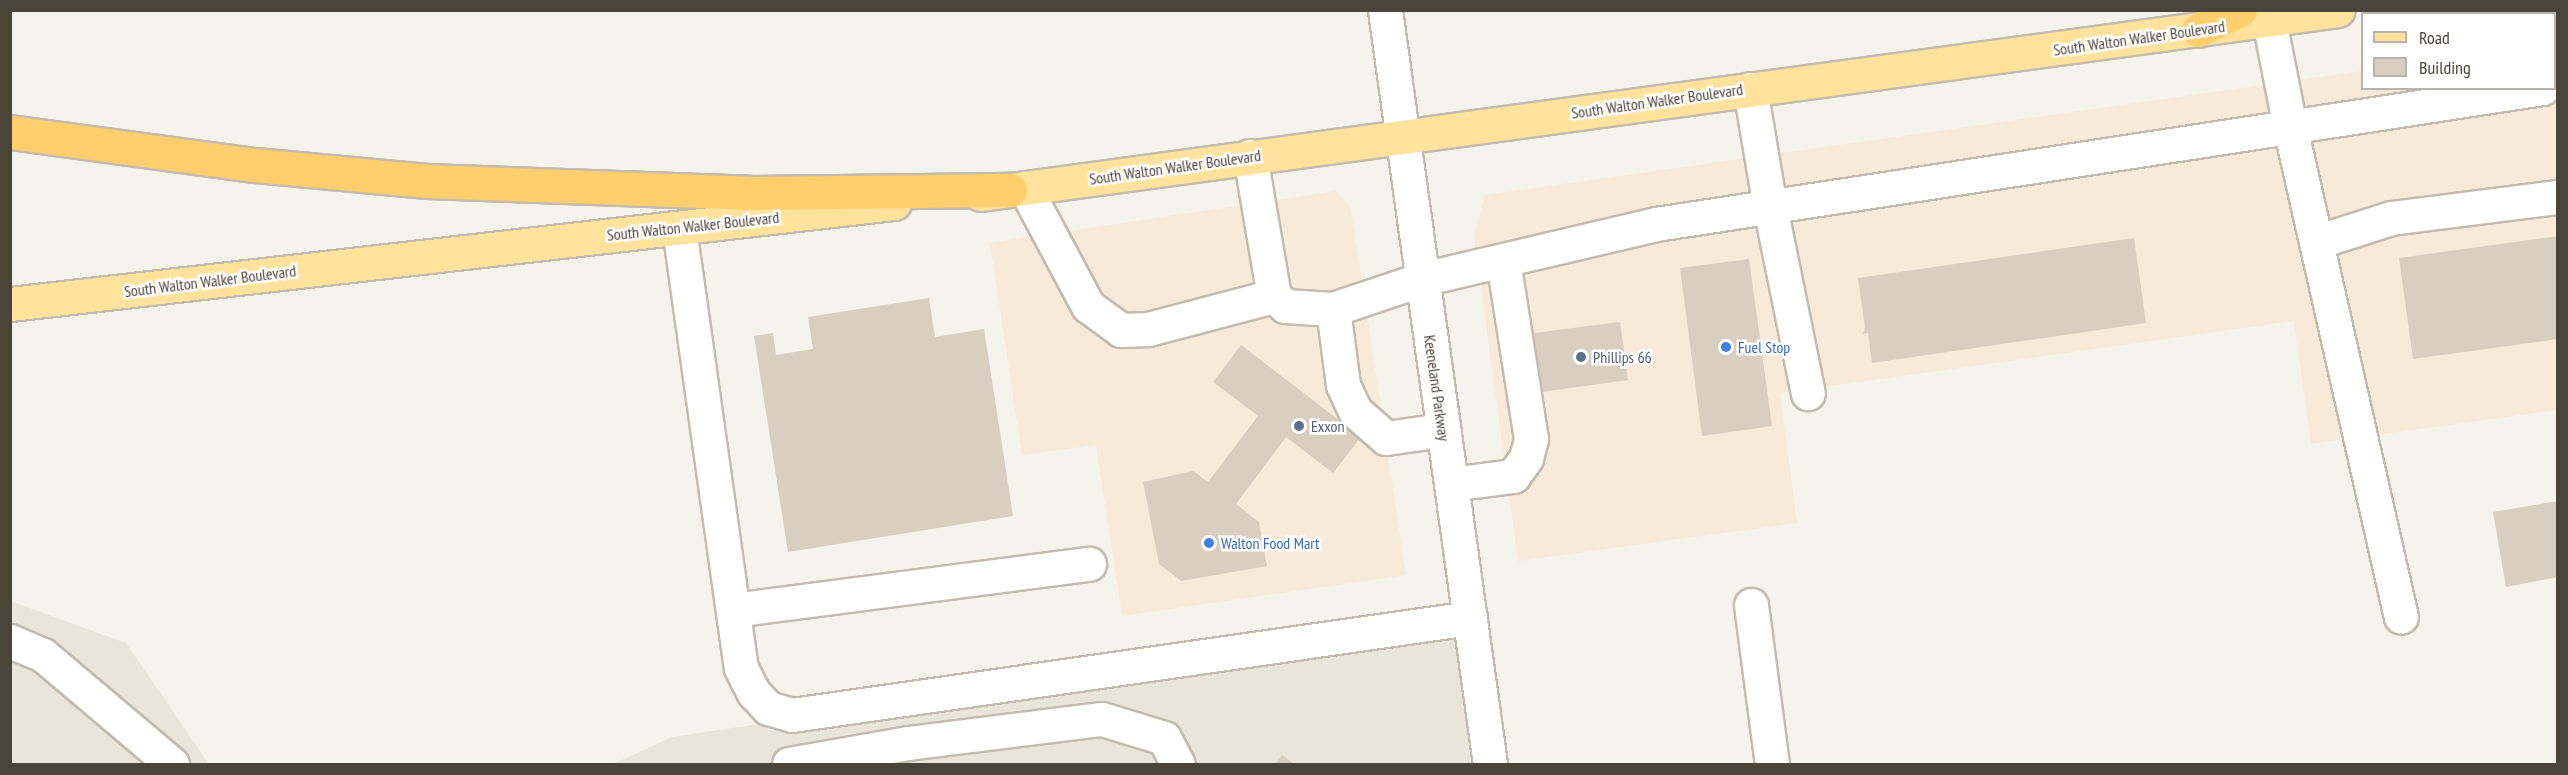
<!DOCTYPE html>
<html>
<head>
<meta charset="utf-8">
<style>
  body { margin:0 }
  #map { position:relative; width:2568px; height:775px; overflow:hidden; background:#f6f3ec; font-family:"PT Sans Narrow",sans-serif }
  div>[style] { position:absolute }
  .residential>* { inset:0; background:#eae5da }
  .commercial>* { inset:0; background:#f7ead8 }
  .building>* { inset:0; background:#d8cfc1 }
  .roads { filter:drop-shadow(2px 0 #c2bbae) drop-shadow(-2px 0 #c2bbae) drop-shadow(0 2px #c2bbae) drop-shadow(0 -2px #c2bbae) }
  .minor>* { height:33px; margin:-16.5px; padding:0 16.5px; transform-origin:16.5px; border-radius:16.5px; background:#fff }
  .major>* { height:33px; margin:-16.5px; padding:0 16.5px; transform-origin:16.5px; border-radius:16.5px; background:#ffe39c }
  .highway>* { height:33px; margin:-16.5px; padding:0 16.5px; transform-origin:16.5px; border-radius:16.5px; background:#ffcf6e }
  .dots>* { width:16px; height:16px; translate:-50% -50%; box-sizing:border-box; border:3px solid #fff; border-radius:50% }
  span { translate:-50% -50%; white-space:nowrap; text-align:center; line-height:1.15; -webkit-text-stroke:5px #fff; paint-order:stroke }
  .street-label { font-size:16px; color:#4b4439 }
  .shop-label { font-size:16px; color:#366cbe }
  .left { translate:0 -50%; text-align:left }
  .service-label { font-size:16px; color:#4e5e75 }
  .frame { position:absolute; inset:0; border:12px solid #4b4439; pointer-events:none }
  .legend { position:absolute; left:2361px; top:12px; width:195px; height:78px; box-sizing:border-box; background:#fff; border:2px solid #b7b4b0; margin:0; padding:8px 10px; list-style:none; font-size:18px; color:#4b4439 }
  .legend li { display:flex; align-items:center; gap:12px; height:30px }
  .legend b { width:30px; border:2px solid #b7b4b0 }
</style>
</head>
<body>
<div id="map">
  <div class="residential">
    <i style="clip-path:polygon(10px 601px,126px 643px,209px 764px,11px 764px)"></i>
    <i style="clip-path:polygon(1470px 618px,1490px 764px,613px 764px,672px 737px)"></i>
  </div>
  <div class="commercial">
    <i style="clip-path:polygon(2555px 40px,2557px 40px,2557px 410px,2311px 444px,2294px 321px,1780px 393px,1797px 523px,1518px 561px,1474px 236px,1485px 195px,2362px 71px,2362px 88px,2554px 88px)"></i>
    <i style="clip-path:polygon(1336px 191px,1351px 208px,1406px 575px,1122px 616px,1096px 445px,1022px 455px,990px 243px)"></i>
  </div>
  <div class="building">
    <i style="clip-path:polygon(2558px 236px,2558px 339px,2413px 359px,2399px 258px)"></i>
    <i style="clip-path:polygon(2134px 238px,2146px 323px,1872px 363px,1868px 333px,1863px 334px,1865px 327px,1858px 278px)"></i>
    <i style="clip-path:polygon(1749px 259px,1772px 426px,1702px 436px,1680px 268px)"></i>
    <i style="clip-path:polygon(929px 298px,935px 337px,984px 329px,1013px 516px,788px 552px,754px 336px,773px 333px,776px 355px,813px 349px,808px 317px)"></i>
    <i style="clip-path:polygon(1620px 322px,1628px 380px,1542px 392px,1534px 333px)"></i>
    <i style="clip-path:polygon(1241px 345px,1361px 437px,1333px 473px,1286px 437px,1236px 504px,1259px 522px,1267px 566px,1181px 581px,1159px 564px,1143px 482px,1193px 471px,1208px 482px,1258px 416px,1213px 382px)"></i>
    <i style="clip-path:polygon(2558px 501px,2558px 577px,2506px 587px,2493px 512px)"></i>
    <i style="clip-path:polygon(1282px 755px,1294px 764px,1275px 764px)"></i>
  </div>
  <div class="roads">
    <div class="minor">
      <i style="left:1385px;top:10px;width:761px;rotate:82.07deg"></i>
      <i style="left:2267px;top:10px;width:119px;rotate:78.9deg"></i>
      <i style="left:2290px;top:127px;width:502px;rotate:77.24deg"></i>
      <i style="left:1750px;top:89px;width:120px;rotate:80.4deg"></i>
      <i style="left:1770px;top:207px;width:190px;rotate:78.5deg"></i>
      <i style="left:1250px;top:156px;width:142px;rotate:80.3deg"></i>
      <i style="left:1274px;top:296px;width:15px;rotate:42deg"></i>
      <i style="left:1285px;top:306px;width:48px;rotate:3.6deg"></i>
      <i style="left:1333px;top:309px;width:94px;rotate:-18.6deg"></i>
      <i style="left:1422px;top:279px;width:240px;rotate:-13.2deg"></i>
      <i style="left:1656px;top:224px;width:897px;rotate:-8.72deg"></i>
      <i style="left:1025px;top:188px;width:134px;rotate:61.9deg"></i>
      <i style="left:1088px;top:306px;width:41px;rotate:36deg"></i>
      <i style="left:1121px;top:330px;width:27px;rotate:-2deg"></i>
      <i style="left:1148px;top:329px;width:130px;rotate:-14.7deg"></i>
      <i style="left:679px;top:228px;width:444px;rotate:82deg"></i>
      <i style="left:741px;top:668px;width:28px;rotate:63deg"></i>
      <i style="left:754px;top:693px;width:21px;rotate:47deg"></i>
      <i style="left:768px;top:708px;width:25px;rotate:16deg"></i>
      <i style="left:792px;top:715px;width:685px;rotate:-8.14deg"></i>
      <i style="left:2316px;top:242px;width:79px;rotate:-17.7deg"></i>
      <i style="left:2391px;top:218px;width:168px;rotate:-7.2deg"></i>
      <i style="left:1333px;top:309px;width:77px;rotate:82.5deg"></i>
      <i style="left:1343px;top:385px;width:29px;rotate:65deg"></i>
      <i style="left:1355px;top:411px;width:41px;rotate:41.1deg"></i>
      <i style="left:1386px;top:438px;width:58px;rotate:-8deg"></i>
      <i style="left:1451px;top:484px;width:63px;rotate:-7.4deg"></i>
      <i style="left:1513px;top:476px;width:22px;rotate:-54deg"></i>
      <i style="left:1526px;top:458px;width:20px;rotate:-75deg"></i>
      <i style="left:1531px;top:439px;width:181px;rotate:-98.9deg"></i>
      <i style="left:1751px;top:605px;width:160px;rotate:82.5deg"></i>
      <i style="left:733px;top:610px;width:359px;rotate:-7.4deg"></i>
      <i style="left:10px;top:641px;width:36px;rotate:23deg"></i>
      <i style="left:43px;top:655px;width:169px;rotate:40.2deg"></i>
      <i style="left:789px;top:764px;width:121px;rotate:-10deg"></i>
      <i style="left:908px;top:743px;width:195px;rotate:-7.1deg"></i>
      <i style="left:1102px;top:719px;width:65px;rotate:17deg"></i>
      <i style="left:1164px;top:738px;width:30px;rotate:62deg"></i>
    </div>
    <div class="major">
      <i style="left:981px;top:194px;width:1369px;rotate:-7.72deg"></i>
      <i style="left:10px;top:304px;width:890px;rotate:-6.52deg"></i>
    </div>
    <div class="highway">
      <i style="left:2198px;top:30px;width:47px;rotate:-25.5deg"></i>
      <i style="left:10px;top:132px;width:247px;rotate:7.7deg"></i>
      <i style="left:255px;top:165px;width:173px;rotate:5.3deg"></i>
      <i style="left:427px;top:181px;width:323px;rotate:2.1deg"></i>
      <i style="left:750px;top:193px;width:260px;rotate:-0.7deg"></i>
    </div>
  </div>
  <div class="dots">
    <i style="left:1726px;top:347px;background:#3f7fe0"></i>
    <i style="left:1581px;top:357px;background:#5c6f8a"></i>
    <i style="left:1299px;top:426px;background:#5c6f8a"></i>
    <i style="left:1209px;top:543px;background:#3f7fe0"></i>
  </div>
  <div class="street-label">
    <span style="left:2139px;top:38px;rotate:-8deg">South Walton Walker Boulevard</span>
    <span style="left:1657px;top:101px;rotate:-8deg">South Walton Walker Boulevard</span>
    <span style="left:1175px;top:167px;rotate:-8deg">South Walton Walker Boulevard</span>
    <span style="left:693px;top:226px;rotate:-6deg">South Walton Walker Boulevard</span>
    <span style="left:210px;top:281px;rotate:-7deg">South Walton Walker Boulevard</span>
    <span style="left:1437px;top:388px;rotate:82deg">Keeneland Parkway</span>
  </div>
  <div class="shop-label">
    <span class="left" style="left:1738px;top:347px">Fuel Stop</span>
    <span class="left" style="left:1221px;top:543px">Walton Food Mart</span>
  </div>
  <div class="service-label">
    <span class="left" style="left:1593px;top:357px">Phillips 66</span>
    <span class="left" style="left:1311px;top:426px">Exxon</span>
  </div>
  <div class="frame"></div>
  <ul class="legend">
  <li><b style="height:8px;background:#ffe39c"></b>Road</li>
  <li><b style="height:16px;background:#d8cfc1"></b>Building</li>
  </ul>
</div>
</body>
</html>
